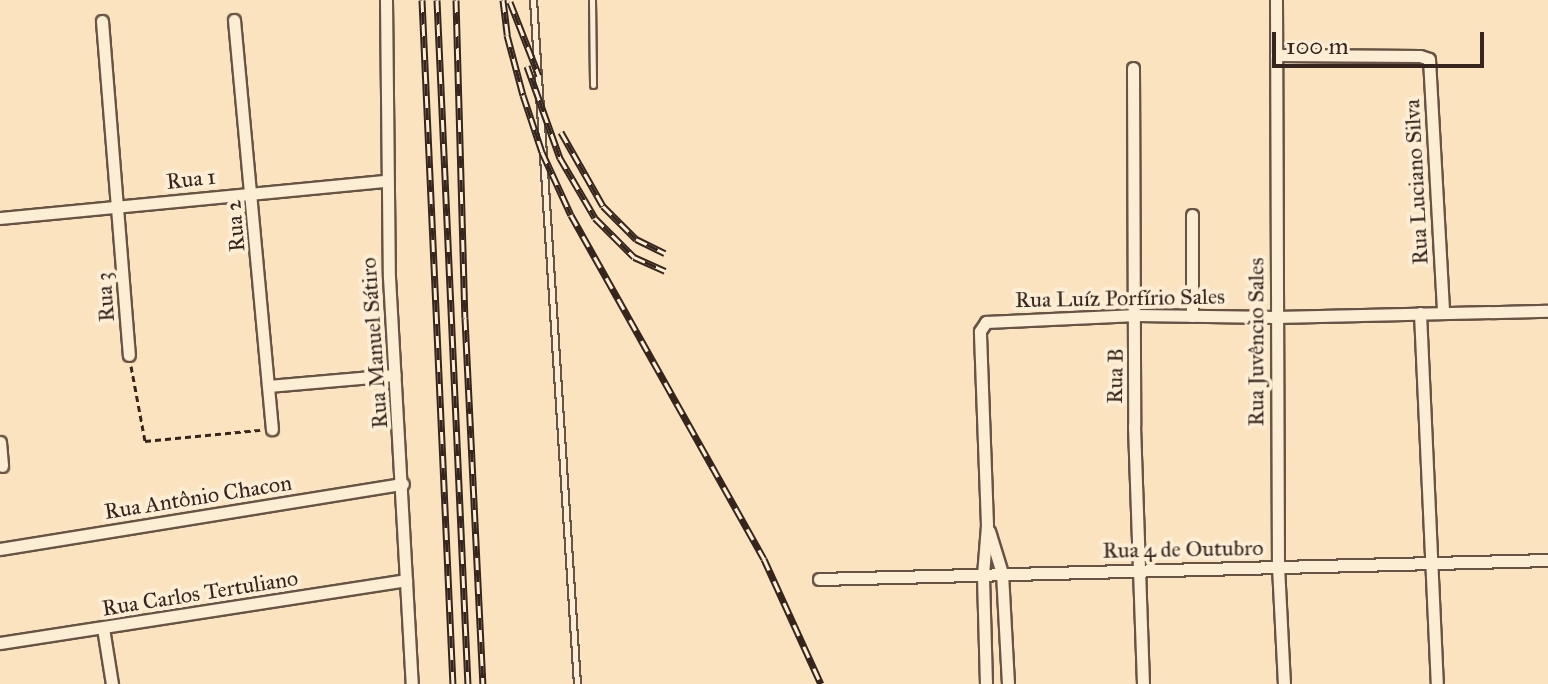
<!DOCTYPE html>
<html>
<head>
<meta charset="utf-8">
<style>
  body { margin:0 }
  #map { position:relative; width:1548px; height:684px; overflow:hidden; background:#fae3be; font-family:"IM FELL Great Primer",serif }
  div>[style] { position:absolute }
  .path>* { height:3px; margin-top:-1.5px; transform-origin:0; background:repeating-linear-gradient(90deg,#36251e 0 6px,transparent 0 10px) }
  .roads { filter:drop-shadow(2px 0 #675446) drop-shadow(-2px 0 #675446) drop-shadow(0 2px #675446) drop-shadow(0 -2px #675446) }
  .service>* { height:5px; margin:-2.5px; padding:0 2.5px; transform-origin:2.5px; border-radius:2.5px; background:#fcedd5 }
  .minor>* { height:11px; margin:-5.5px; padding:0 5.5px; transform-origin:5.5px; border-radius:5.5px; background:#fcedd5 }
  .rail>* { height:7px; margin-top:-3.5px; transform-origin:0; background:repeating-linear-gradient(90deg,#fcedd5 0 12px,#36251e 0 24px); box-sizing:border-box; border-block:2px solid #36251e }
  span { translate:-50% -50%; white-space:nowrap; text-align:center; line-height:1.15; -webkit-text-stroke:8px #fcedd5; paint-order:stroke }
  .street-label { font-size:22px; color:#36251e }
  .scale { position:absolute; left:1272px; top:32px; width:212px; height:36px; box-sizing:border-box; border:4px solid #36251e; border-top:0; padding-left:10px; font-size:24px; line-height:28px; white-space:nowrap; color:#36251e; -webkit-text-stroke:6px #fcedd5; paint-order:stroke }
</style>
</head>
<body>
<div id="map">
  <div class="path">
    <i style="left:131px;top:366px;width:76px;rotate:79.4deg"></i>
    <i style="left:145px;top:441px;width:116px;rotate:-5.5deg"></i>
  </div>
  <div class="roads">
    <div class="service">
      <i style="left:533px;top:0;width:685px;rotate:86.32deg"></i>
      <i style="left:592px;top:0;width:85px;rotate:89.3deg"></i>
    </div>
    <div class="minor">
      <i style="left:386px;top:0;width:277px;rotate:89.4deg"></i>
      <i style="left:389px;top:277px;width:408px;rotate:86.8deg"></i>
      <i style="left:1276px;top:0;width:566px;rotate:89.8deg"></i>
      <i style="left:1278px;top:566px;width:118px;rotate:87.1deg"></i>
      <i style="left:234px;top:20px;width:411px;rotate:84.7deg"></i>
      <i style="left:102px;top:21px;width:335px;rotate:85.4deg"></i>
      <i style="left:1276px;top:55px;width:144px;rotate:0.4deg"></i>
      <i style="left:1420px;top:56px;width:9px;rotate:18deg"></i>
      <i style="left:1429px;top:59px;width:254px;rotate:86.8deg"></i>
      <i style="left:1133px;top:68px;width:358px;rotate:89.8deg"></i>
      <i style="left:1134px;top:426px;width:258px;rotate:88deg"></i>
      <i style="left:0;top:218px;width:388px;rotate:-5.5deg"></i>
      <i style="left:1420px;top:313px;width:371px;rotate:87.4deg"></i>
      <i style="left:1192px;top:316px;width:101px;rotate:-90deg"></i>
      <i style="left:268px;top:386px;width:127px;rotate:-5deg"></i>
      <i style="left:0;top:442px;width:24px;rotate:85deg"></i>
      <i style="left:989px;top:531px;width:44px;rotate:72.8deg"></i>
      <i style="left:1002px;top:573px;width:111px;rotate:86.9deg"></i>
      <i style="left:0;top:549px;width:408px;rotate:-9.2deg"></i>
      <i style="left:819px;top:579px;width:729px;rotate:-1.49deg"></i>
      <i style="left:103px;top:628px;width:57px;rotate:80.9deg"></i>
      <i style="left:0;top:643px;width:411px;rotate:-8.8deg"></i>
      <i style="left:986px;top:684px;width:109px;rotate:-91.6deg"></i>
      <i style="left:983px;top:575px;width:50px;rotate:-85.4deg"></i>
      <i style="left:987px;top:525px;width:194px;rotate:-92.1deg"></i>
      <i style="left:980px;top:331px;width:11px;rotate:-56deg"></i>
      <i style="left:986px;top:322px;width:151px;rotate:-2.7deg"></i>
      <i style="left:1137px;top:315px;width:139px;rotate:0.8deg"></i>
      <i style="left:1276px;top:317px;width:272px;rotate:-1.3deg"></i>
    </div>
  </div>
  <div class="rail">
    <i style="left:422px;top:0;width:685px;rotate:87.41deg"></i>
    <i style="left:437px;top:0;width:685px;rotate:87.41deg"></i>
    <i style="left:456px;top:0;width:318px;rotate:88.4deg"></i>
    <i style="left:465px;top:318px;width:366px;rotate:87.2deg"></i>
    <i style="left:503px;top:0;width:35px;rotate:83deg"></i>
    <i style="left:507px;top:35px;width:62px;rotate:75.1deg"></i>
    <i style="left:523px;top:95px;width:60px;rotate:71.6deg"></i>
    <i style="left:542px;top:152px;width:69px;rotate:65.3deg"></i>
    <i style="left:571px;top:215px;width:394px;rotate:60.7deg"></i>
    <i style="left:764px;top:559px;width:137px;rotate:65.5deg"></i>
    <i style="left:510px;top:2px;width:79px;rotate:68.6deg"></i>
    <i style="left:527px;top:66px;width:98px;rotate:70.3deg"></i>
    <i style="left:560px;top:158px;width:69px;rotate:59.7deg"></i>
    <i style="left:595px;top:218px;width:55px;rotate:45deg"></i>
    <i style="left:634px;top:257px;width:34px;rotate:24deg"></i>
    <i style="left:561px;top:132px;width:85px;rotate:60.4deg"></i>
    <i style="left:603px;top:206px;width:47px;rotate:45deg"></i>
    <i style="left:636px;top:239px;width:32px;rotate:26deg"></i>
  </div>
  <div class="street-label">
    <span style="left:191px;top:179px;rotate:-6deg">Rua 1</span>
    <span style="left:1416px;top:182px;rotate:-93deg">Rua Luciano Silva</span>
    <span style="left:235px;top:226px;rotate:-95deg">Rua 2</span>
    <span style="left:105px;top:297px;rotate:-94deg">Rua 3</span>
    <span style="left:1120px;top:298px;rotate:-1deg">Rua Luíz Porfírio Sales</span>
    <span style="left:1256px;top:342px;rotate:-90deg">Rua Juvêncio Sales</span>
    <span style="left:374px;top:343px;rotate:-94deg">Rua Manuel Sátiro</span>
    <span style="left:1115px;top:376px;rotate:-89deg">Rua B</span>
    <span style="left:198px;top:497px;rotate:-9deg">Rua Antônio Chacon</span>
    <span style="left:1183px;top:549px;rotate:-1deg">Rua 4 de Outubro</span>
    <span style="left:200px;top:593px;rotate:-9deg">Rua Carlos Tertuliano</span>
  </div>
  <div class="scale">100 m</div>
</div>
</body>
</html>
